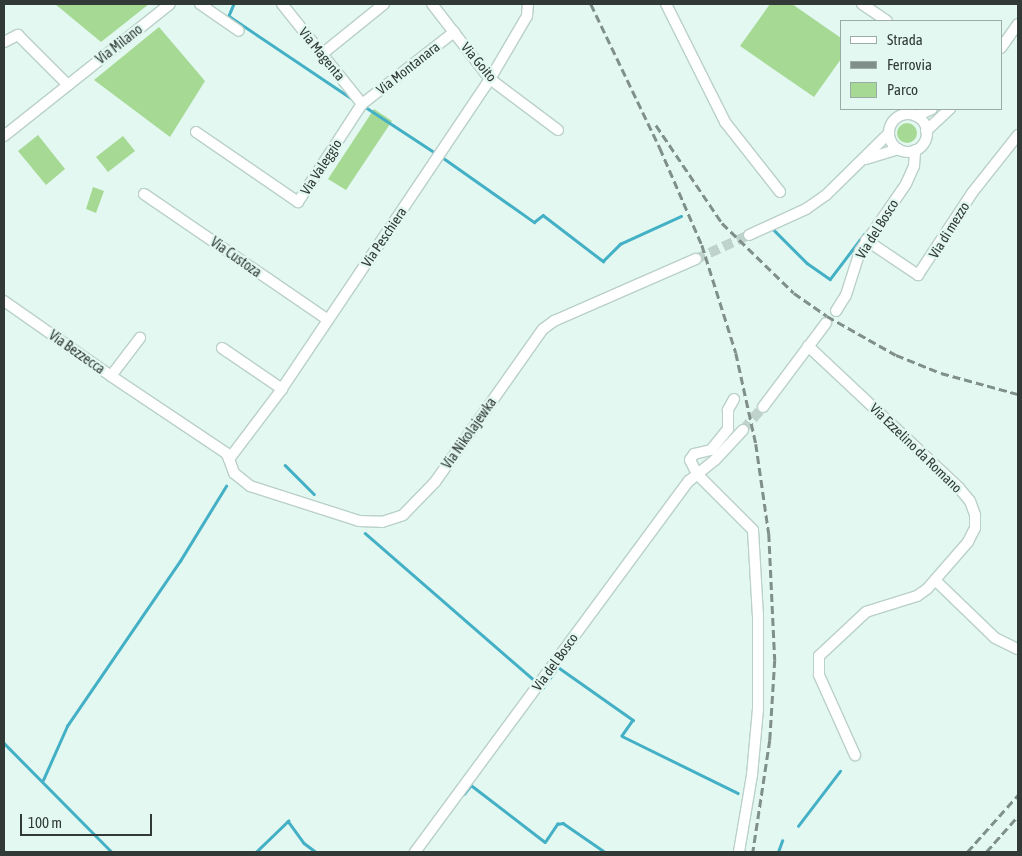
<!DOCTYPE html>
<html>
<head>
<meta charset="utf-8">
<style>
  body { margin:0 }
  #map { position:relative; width:1022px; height:856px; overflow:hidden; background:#e2f8f1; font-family:"Asap Condensed",sans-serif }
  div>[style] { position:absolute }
  .green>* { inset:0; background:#a6da94 }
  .round { border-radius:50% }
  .stream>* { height:2.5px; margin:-1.25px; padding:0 1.25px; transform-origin:1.25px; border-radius:1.25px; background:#44b0c6 }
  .minor-tunnel>* { height:10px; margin-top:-5px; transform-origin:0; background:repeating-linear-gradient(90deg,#bfd2cc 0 10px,transparent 0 15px) }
  .roads { filter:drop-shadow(1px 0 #bad0ca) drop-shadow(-1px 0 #bad0ca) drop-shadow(0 1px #bad0ca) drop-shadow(0 -1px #bad0ca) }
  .minor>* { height:10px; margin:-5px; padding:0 5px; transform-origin:5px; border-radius:5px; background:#fff }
  .minor>.ring { margin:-5px; padding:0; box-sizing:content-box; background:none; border:10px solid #fff; border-radius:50% }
  .rail>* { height:2.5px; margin-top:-1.25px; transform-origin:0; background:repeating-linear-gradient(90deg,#808f8a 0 8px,transparent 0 12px) }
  span { translate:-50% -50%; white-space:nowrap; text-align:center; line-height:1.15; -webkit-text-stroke:5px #e2f8f1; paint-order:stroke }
  .street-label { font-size:14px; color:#313a37 }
  .frame { position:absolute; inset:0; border:5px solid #313a37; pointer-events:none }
  .legend { position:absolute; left:840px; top:20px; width:162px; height:90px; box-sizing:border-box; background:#e2f8f1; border:1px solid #9baca7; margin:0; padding:6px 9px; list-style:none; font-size:15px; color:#313a37 }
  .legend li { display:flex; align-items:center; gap:10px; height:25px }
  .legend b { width:25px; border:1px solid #9baca7 }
  .scale { position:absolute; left:20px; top:814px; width:132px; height:22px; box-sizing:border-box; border:2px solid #313a37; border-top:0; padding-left:6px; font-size:15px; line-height:18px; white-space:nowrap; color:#313a37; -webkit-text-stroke:4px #e2f8f1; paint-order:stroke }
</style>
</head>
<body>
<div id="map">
  <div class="green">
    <i style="clip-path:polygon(55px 4px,149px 4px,101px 42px)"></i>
    <i style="clip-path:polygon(770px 4px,792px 4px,841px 38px,841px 59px,814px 97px,740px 46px)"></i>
    <i style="clip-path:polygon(159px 27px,205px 81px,170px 137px,94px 80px)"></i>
    <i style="clip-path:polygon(374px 109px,392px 121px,346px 190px,328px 179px)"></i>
    <i class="round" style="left:897px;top:123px;width:20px;height:20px"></i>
    <i style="clip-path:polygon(38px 135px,65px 169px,46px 185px,18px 151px)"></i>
    <i style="clip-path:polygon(123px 136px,135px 151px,108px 172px,96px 157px)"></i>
    <i style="clip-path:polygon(93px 187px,104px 191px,96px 213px,86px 209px)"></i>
  </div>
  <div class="stream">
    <i style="left:234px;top:4px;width:13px;rotate:113deg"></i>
    <i style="left:229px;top:16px;width:147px;rotate:33.9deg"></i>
    <i style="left:364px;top:106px;width:87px;rotate:33.3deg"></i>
    <i style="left:442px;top:157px;width:113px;rotate:35.2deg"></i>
    <i style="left:534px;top:222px;width:11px;rotate:-38deg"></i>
    <i style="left:543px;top:215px;width:76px;rotate:37.5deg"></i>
    <i style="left:603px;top:261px;width:24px;rotate:-45deg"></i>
    <i style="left:620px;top:244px;width:67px;rotate:-24.7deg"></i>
    <i style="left:772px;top:228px;width:49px;rotate:45deg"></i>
    <i style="left:807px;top:263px;width:28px;rotate:35deg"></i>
    <i style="left:830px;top:279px;width:56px;rotate:-52.9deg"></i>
    <i style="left:285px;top:465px;width:41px;rotate:45deg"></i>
    <i style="left:365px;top:533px;width:225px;rotate:41deg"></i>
    <i style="left:541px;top:690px;width:29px;rotate:-54deg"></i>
    <i style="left:558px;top:667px;width:92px;rotate:35.2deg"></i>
    <i style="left:633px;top:720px;width:19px;rotate:125deg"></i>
    <i style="left:622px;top:736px;width:129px;rotate:26.2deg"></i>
    <i style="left:4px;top:743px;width:153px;rotate:45.3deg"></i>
    <i style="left:43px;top:780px;width:59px;rotate:-66deg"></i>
    <i style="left:67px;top:726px;width:200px;rotate:-55.6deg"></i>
    <i style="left:180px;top:561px;width:88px;rotate:-58.5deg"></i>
    <i style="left:464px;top:794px;width:11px;rotate:-52deg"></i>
    <i style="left:471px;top:785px;width:93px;rotate:37.6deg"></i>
    <i style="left:545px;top:842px;width:22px;rotate:-56deg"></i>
    <i style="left:557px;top:824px;width:6px;rotate:-9deg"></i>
    <i style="left:563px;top:823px;width:51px;rotate:34.6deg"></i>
    <i style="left:798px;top:826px;width:69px;rotate:-52.6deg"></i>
    <i style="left:4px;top:851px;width:1px;rotate:45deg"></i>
    <i style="left:256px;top:852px;width:45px;rotate:-44.1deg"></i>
    <i style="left:288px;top:821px;width:27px;rotate:54deg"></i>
    <i style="left:304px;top:843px;width:15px;rotate:37deg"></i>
    <i style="left:778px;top:852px;width:12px;rotate:-70deg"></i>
  </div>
  <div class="minor-tunnel">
    <i style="left:696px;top:259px;width:58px;rotate:-24.4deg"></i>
    <i style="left:743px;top:430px;width:30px;rotate:-49deg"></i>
  </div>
  <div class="roads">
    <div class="minor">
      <i style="left:200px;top:4px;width:47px;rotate:34.7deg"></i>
      <i style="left:282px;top:4px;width:128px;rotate:51.3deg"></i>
      <i style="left:432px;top:4px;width:95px;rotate:52.3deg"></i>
      <i style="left:490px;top:79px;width:85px;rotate:36.9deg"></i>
      <i style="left:528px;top:4px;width:12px;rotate:95deg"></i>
      <i style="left:527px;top:16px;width:73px;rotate:120.4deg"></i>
      <i style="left:490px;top:79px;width:373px;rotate:123.9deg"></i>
      <i style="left:282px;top:389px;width:88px;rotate:127.1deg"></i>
      <i style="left:229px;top:459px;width:15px;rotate:70deg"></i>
      <i style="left:234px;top:473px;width:21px;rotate:39deg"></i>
      <i style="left:250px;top:486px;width:114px;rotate:17.8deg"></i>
      <i style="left:359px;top:521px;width:23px;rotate:2deg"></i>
      <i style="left:382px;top:522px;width:22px;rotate:-18deg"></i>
      <i style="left:403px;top:515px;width:46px;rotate:-45.9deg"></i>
      <i style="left:435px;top:482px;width:187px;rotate:-54.8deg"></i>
      <i style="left:543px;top:329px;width:14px;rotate:-36deg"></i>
      <i style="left:554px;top:321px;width:155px;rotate:-23.6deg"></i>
      <i style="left:666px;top:4px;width:132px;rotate:63.4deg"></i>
      <i style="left:725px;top:122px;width:89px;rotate:51.8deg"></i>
      <i style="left:862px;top:4px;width:30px;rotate:34deg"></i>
      <i style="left:4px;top:42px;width:16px;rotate:-27deg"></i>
      <i style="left:18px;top:35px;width:71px;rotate:45deg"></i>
      <i style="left:1001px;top:48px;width:29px;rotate:-55deg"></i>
      <i style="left:322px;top:54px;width:80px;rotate:-38.9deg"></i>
      <i class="ring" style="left:889px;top:114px;width:28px;height:28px"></i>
      <i style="left:916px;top:116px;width:17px;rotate:-24deg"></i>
      <i style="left:926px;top:131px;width:33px;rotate:-43deg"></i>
      <i style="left:196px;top:132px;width:124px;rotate:34.5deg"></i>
      <i style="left:298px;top:202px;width:117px;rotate:-56.9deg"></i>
      <i style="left:362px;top:104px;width:117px;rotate:-38deg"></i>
      <i style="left:4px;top:136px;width:212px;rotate:-38.5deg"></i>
      <i style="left:866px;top:159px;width:34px;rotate:-17deg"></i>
      <i style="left:144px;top:194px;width:223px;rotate:34.4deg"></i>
      <i style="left:749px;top:235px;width:63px;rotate:-24.5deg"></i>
      <i style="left:806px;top:209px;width:24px;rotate:-35deg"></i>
      <i style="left:826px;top:195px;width:88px;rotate:-44.5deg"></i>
      <i style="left:866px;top:240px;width:63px;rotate:33.9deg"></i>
      <i style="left:918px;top:275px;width:98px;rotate:-56.6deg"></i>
      <i style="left:972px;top:193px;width:74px;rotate:-51.6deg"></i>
      <i style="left:4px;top:301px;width:131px;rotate:35deg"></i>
      <i style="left:111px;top:376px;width:48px;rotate:-52.7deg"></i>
      <i style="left:836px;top:311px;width:19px;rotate:-58deg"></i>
      <i style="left:846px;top:295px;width:46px;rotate:-72.3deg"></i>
      <i style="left:860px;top:251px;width:81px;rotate:-55.5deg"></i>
      <i style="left:906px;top:184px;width:20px;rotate:-66deg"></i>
      <i style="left:914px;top:166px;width:16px;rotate:-86deg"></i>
      <i style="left:808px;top:346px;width:207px;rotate:43.2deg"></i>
      <i style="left:959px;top:488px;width:17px;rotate:50deg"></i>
      <i style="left:970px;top:501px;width:15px;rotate:70deg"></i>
      <i style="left:975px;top:515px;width:13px;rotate:90deg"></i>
      <i style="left:975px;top:528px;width:16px;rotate:117deg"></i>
      <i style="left:968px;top:542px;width:62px;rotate:131.1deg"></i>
      <i style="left:927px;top:589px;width:12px;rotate:145deg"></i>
      <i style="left:917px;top:596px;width:53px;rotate:162.6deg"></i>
      <i style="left:866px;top:612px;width:64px;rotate:136.9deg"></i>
      <i style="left:819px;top:656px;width:19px;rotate:90deg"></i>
      <i style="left:819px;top:675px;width:88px;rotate:65.8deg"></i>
      <i style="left:222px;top:348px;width:73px;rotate:34.3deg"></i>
      <i style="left:111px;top:376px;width:138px;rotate:33.8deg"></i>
      <i style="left:226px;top:453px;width:7px;rotate:63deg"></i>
      <i style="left:734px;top:399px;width:13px;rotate:119deg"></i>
      <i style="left:728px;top:410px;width:19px;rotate:90deg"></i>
      <i style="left:728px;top:429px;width:27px;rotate:129deg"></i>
      <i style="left:711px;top:450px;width:17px;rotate:167deg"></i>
      <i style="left:694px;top:454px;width:7px;rotate:124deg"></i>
      <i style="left:690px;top:460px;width:16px;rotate:63deg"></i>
      <i style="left:697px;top:474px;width:79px;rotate:45deg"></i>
      <i style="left:753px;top:530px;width:86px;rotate:86.7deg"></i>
      <i style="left:758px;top:616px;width:93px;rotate:90deg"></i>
      <i style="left:758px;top:709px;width:66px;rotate:95.2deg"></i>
      <i style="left:752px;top:775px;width:78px;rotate:99.6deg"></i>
      <i style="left:763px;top:407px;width:105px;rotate:-53.1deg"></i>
      <i style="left:935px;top:580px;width:83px;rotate:44deg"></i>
      <i style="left:995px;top:638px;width:25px;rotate:26deg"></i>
      <i style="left:415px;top:852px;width:461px;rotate:-53.6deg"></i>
      <i style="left:689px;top:481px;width:33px;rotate:-39deg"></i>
      <i style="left:715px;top:460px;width:41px;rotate:-47deg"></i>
    </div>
  </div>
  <div class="rail">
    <i style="left:591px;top:4px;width:160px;rotate:64.4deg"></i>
    <i style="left:660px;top:148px;width:106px;rotate:66.6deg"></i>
    <i style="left:702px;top:245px;width:113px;rotate:72.5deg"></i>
    <i style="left:736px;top:353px;width:93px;rotate:77.6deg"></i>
    <i style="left:756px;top:444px;width:91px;rotate:81.8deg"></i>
    <i style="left:769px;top:534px;width:126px;rotate:87.3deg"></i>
    <i style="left:775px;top:660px;width:80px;rotate:93.6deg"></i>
    <i style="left:770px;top:740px;width:113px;rotate:98.6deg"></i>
    <i style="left:656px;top:125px;width:118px;rotate:56deg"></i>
    <i style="left:722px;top:223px;width:100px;rotate:44.2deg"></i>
    <i style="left:794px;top:293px;width:40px;rotate:34.9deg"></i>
    <i style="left:827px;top:316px;width:79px;rotate:29.5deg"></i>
    <i style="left:896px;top:355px;width:48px;rotate:21.8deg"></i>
    <i style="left:941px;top:373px;width:80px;rotate:15.3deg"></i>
    <i style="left:967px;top:852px;width:76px;rotate:-48.2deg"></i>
    <i style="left:986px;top:852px;width:48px;rotate:-48.4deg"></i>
  </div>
  <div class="street-label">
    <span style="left:119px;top:44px;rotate:-38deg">Via Milano</span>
    <span style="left:322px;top:54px;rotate:51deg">Via Magenta</span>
    <span style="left:479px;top:62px;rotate:50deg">Via Goito</span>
    <span style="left:408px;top:68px;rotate:-38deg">Via Montanara</span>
    <span style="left:321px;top:167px;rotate:-57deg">Via Valeggio</span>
    <span style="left:877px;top:229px;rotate:-58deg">Via del Bosco</span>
    <span style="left:949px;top:230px;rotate:-58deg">Via di mezzo</span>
    <span style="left:384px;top:237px;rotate:-56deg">Via Peschiera</span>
    <span style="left:236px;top:257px;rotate:35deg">Via Custoza</span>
    <span style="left:77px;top:352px;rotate:35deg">Via Bezzecca</span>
    <span style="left:469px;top:433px;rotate:-55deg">Via Nikolajewka</span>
    <span style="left:916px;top:448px;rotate:44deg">Via Ezzelino da Romano</span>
    <span style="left:555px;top:662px;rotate:-54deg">Via del Bosco</span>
  </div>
  <div class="frame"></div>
  <ul class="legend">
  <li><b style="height:6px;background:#fff"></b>Strada</li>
  <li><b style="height:6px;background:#808f8a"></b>Ferrovia</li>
  <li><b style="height:14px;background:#a6da94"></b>Parco</li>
  </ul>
  <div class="scale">100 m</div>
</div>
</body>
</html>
